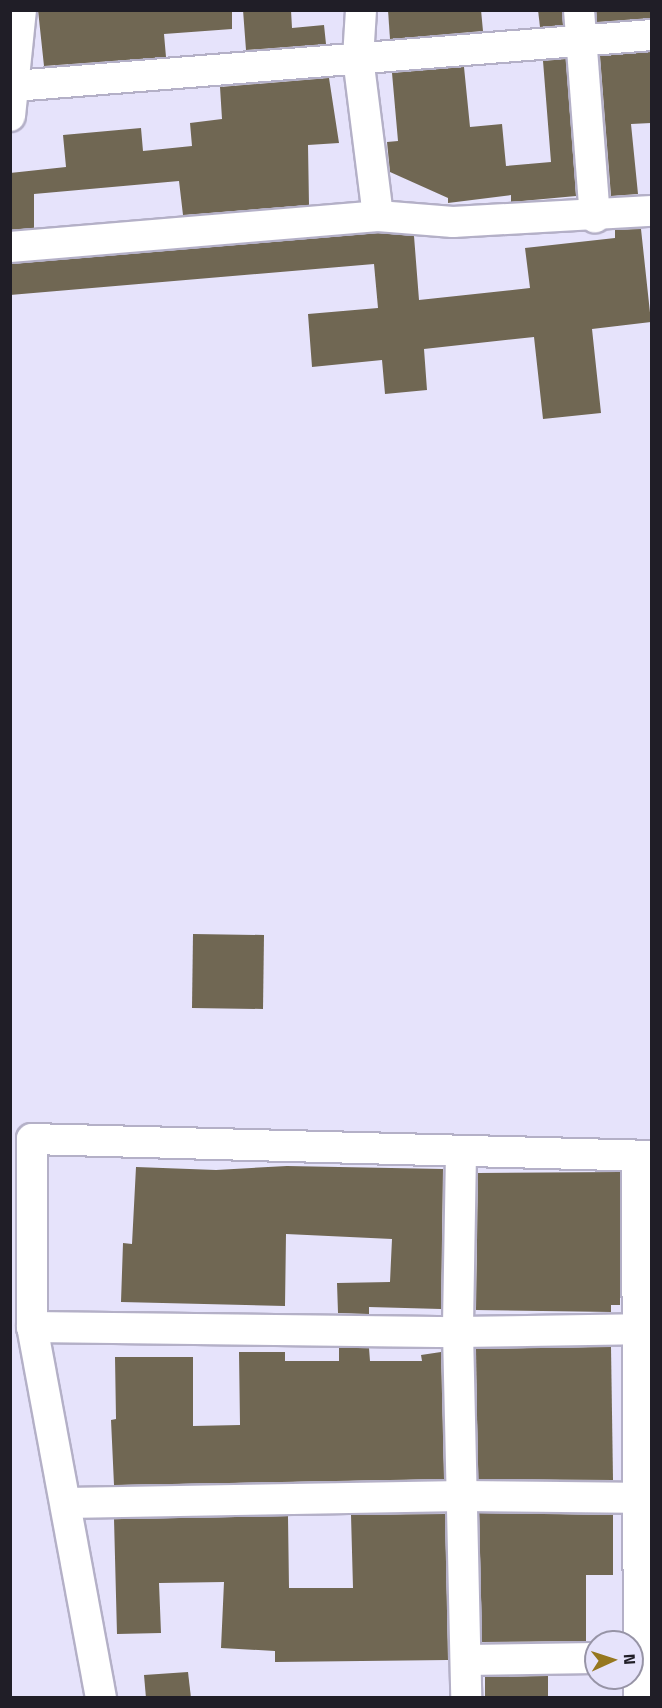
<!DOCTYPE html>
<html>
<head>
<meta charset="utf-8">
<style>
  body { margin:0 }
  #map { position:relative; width:662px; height:1708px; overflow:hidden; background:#e6e3fb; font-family:"Titillium Web",sans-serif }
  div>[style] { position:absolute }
  .building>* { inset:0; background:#706753 }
  .roads { filter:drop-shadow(2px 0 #b4b0c7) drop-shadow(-2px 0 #b4b0c7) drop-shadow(0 2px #b4b0c7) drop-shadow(0 -2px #b4b0c7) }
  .street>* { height:30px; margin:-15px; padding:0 15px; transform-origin:15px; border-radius:15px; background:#fff }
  span { translate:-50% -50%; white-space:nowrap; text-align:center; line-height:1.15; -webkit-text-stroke:6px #e6e3fb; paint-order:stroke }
  .frame { position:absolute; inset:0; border:12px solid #201e27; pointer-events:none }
  .north { position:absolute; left:584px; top:1630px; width:60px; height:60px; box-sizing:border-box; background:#e6e3fb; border:2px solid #9794a6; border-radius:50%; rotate:87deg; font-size:16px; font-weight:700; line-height:24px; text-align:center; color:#201e27 }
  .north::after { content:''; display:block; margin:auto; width:21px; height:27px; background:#96771f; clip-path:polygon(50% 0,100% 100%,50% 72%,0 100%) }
</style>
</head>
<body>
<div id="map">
  <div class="building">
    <i style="clip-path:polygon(38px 10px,232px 10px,232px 29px,164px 34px,166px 57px,44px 66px)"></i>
    <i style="clip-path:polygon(243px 10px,291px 10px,292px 28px,324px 25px,326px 44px,246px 50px)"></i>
    <i style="clip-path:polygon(388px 10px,481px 10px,483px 31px,390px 39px)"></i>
    <i style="clip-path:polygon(538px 10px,562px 10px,563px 25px,540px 27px)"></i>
    <i style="clip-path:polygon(596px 10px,651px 10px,651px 18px,597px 22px)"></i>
    <i style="clip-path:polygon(651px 52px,651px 123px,631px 124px,638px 194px,611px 196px,600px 56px)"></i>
    <i style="clip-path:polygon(566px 59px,576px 196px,511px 202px,511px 195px,448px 203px,448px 198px,390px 172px,387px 142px,398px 141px,392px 73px,464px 67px,470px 127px,502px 124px,506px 166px,551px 162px,543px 61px)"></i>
    <i style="clip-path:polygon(329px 78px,339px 143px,308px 145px,309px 205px,183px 215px,179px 181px,34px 194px,34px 228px,10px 230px,10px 173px,66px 167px,63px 135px,141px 128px,143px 151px,192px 146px,190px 123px,222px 119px,220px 87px)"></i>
    <i style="clip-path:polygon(641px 229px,651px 322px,592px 329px,601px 413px,543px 419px,534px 337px,424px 349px,427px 390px,385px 394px,382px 360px,312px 367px,308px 314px,378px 308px,374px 264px,10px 295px,10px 264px,378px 233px,414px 236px,419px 300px,530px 288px,525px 248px,615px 238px,615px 230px)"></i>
    <i style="clip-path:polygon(193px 934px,264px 935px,263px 1009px,192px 1008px)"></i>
    <i style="clip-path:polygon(287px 1166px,443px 1169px,441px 1309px,369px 1307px,369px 1314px,338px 1313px,337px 1283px,390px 1282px,392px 1239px,286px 1234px,285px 1306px,121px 1302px,123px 1243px,132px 1244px,136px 1167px,216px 1170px)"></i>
    <i style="clip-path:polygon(620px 1172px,620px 1305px,611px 1305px,611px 1312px,476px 1310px,478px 1173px)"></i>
    <i style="clip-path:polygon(611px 1347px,613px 1480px,478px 1479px,476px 1349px)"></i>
    <i style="clip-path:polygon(339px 1348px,369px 1348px,370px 1361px,422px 1361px,421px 1355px,441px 1352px,444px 1479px,114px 1485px,111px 1420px,116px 1419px,115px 1357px,193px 1357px,193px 1426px,240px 1425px,239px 1352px,285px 1352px,285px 1361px,339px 1361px)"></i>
    <i style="clip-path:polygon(479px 1513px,613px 1515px,613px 1575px,586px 1575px,586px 1641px,482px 1642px)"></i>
    <i style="clip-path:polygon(445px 1514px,448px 1660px,275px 1662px,275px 1651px,221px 1648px,224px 1582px,159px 1583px,161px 1633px,117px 1634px,114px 1519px,288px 1516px,289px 1588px,353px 1588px,351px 1515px)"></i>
    <i style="clip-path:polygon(188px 1672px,191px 1698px,146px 1698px,144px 1675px)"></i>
    <i style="clip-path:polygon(548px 1676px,548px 1698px,485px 1698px,485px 1677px)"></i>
  </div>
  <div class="roads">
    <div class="street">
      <i style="left:579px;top:10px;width:208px;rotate:85.6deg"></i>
      <i style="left:14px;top:86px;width:640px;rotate:-4.57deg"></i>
      <i style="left:10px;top:116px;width:107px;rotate:-84.1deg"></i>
      <i style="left:378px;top:216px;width:75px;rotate:4.6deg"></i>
      <i style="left:453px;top:222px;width:199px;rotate:-3.2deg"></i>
      <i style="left:10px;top:247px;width:369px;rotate:-4.8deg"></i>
      <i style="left:378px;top:216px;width:159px;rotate:-97.2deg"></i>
      <i style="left:358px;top:58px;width:48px;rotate:-86.4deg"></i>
      <i style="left:461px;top:1153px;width:179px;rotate:91deg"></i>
      <i style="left:458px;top:1332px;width:366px;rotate:88.7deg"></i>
      <i style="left:637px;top:1157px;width:541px;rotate:89.79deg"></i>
      <i style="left:32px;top:1327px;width:426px;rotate:0.7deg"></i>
      <i style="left:458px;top:1332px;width:194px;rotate:-0.9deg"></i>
      <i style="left:66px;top:1503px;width:396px;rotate:-1deg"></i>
      <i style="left:462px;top:1496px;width:190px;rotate:0.6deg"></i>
      <i style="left:466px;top:1660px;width:130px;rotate:-0.9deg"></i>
      <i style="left:101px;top:1698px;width:377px;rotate:-100.5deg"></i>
      <i style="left:32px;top:1327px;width:188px;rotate:-90deg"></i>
      <i style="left:32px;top:1139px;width:620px;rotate:1.57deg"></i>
    </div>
  </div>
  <div class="frame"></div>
  <div class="north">N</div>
</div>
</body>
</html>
